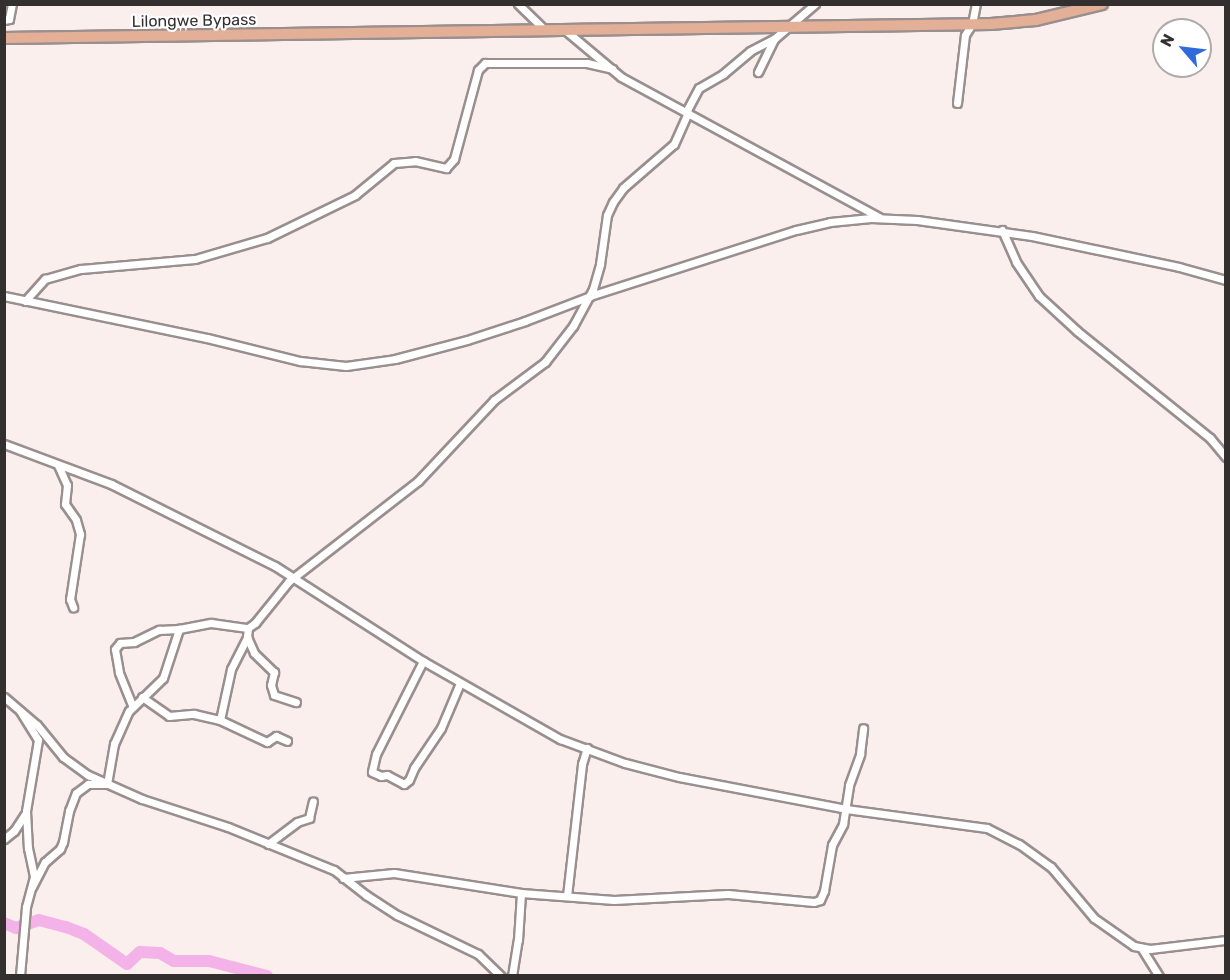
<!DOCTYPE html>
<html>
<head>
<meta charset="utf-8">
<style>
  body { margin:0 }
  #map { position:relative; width:1230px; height:980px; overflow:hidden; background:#fbefee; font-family:Rubik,sans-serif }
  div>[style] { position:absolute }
  .river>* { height:12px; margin:-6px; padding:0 6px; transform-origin:6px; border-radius:6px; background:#f4b3e8 }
  .roads { filter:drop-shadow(2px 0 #9a8f8f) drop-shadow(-2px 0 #9a8f8f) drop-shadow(0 2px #9a8f8f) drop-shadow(0 -2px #9a8f8f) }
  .minor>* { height:7px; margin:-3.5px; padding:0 3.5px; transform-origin:3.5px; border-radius:3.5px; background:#fff }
  .primary>* { height:10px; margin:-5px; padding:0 5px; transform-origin:5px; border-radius:5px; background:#e3af97 }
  span { translate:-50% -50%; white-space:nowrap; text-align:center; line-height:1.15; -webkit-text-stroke:4.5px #fff; paint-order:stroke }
  .street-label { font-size:16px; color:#332f2f }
  .frame { position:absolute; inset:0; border:6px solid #332f2f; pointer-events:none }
  .north { position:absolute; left:1152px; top:18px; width:60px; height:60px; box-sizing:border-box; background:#fff; border:2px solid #adacac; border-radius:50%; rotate:298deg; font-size:16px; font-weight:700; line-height:24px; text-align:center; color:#332f2f }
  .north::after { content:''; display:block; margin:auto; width:21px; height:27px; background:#316bd9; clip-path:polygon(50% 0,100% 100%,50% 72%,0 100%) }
</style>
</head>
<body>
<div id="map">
  <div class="river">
    <i style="left:4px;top:923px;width:13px;rotate:23deg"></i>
    <i style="left:16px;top:928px;width:24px;rotate:-19deg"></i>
    <i style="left:39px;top:920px;width:28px;rotate:15deg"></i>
    <i style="left:66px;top:927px;width:19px;rotate:21deg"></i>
    <i style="left:84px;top:934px;width:52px;rotate:34.9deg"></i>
    <i style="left:127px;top:964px;width:18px;rotate:-43deg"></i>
    <i style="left:140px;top:952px;width:20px;rotate:3deg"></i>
    <i style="left:160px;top:953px;width:16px;rotate:30deg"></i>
    <i style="left:174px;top:961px;width:35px"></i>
    <i style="left:209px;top:961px;width:60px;rotate:14.5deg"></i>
  </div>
  <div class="roads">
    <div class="minor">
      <i style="left:518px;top:4px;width:36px;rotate:44deg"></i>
      <i style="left:4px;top:20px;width:5px;rotate:-11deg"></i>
      <i style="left:9px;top:19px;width:15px;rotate:-79deg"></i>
      <i style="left:565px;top:30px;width:73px;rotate:40deg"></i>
      <i style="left:621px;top:77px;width:294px;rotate:28.5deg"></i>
      <i style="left:758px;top:72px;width:37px;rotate:-64deg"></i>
      <i style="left:957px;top:103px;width:68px;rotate:-83.3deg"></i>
      <i style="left:965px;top:35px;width:13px;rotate:-58deg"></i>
      <i style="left:972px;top:24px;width:20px;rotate:-79deg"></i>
      <i style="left:686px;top:112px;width:27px;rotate:-62deg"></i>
      <i style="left:699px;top:88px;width:28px;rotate:-30deg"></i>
      <i style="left:723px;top:74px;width:35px;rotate:-40deg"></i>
      <i style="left:750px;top:51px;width:27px;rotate:-27deg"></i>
      <i style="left:774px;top:39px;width:54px;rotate:-40.5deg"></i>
      <i style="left:1002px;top:230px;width:35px;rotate:66deg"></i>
      <i style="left:1016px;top:262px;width:41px;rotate:55.9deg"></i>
      <i style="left:1039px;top:296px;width:52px;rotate:42.6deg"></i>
      <i style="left:1077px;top:331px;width:171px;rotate:38.8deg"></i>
      <i style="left:1210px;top:438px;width:25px;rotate:50deg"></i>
      <i style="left:4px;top:296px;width:207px;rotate:11.7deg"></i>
      <i style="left:207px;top:338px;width:96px;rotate:13.9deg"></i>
      <i style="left:300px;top:361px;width:46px;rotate:6.2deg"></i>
      <i style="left:346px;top:366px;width:49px;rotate:-8.1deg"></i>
      <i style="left:395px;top:359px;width:74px;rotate:-14.8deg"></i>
      <i style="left:467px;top:340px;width:61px;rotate:-18.1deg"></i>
      <i style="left:525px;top:321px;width:70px;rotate:-21deg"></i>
      <i style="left:590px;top:296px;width:216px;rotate:-17.8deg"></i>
      <i style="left:796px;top:230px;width:35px;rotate:-13deg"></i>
      <i style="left:830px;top:222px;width:41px;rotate:-5.6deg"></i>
      <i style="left:871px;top:218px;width:46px;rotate:2.5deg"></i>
      <i style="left:917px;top:220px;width:116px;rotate:7.9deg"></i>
      <i style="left:1032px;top:236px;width:150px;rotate:11.9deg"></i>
      <i style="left:1179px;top:267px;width:49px;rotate:15.5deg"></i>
      <i style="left:25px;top:301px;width:30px;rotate:-48deg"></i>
      <i style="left:45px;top:279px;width:37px;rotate:-16deg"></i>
      <i style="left:81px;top:269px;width:114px;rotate:-5deg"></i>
      <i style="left:195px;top:259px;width:75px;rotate:-16.3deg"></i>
      <i style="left:267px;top:238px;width:98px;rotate:-26deg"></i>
      <i style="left:355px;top:195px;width:50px;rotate:-39.4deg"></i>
      <i style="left:394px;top:163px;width:21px;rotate:-5deg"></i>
      <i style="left:415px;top:161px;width:32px;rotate:13deg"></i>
      <i style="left:446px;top:168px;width:12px;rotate:-48deg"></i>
      <i style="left:454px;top:159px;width:92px;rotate:-74.9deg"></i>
      <i style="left:478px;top:70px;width:10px;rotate:-45deg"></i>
      <i style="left:485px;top:63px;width:102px"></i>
      <i style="left:587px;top:63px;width:26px;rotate:13deg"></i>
      <i style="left:4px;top:444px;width:114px;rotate:20.5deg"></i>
      <i style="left:111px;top:484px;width:183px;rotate:26.6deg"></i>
      <i style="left:275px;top:566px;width:176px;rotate:32.7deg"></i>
      <i style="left:423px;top:661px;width:158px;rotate:29.7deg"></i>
      <i style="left:560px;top:739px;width:69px;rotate:20.3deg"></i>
      <i style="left:625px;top:763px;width:56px;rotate:14.5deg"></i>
      <i style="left:679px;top:777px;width:170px;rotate:10.8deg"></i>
      <i style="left:846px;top:809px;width:142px;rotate:7.7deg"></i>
      <i style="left:987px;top:828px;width:36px;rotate:27deg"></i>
      <i style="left:1019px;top:844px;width:39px;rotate:36deg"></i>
      <i style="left:1051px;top:867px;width:67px;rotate:49.9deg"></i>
      <i style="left:1094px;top:918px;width:49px;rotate:35deg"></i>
      <i style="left:1134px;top:946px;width:16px;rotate:11deg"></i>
      <i style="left:1150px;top:949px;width:77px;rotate:-6.8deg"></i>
      <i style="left:58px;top:465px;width:22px;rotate:66deg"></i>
      <i style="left:67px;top:485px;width:19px;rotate:96deg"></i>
      <i style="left:65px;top:504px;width:19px;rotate:55deg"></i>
      <i style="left:76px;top:520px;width:15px;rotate:74deg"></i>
      <i style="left:80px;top:534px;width:66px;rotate:98.7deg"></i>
      <i style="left:70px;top:599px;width:9px;rotate:69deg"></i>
      <i style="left:247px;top:637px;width:17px;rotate:66deg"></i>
      <i style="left:254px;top:653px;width:28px;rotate:44deg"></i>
      <i style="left:274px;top:672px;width:13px;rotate:103deg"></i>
      <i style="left:271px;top:685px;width:10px;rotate:73deg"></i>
      <i style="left:274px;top:695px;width:23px;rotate:18deg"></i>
      <i style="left:423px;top:661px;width:104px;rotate:116.8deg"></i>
      <i style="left:376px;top:754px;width:18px;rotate:103deg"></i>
      <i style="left:372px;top:772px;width:10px;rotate:24deg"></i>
      <i style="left:381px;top:776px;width:6px;rotate:-9deg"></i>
      <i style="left:387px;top:775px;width:19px;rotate:28deg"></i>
      <i style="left:404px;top:784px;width:6px;rotate:-39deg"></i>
      <i style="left:409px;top:780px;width:13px;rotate:-67deg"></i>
      <i style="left:414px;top:768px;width:48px;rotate:-56deg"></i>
      <i style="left:441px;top:728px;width:49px;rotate:-67.1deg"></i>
      <i style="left:4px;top:697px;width:43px;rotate:40.3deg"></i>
      <i style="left:37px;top:725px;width:41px;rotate:50.9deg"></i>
      <i style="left:63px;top:757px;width:31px;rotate:36deg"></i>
      <i style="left:88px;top:775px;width:59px;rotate:24deg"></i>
      <i style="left:142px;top:799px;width:90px;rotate:18deg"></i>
      <i style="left:228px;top:827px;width:114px;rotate:22.1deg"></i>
      <i style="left:334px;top:870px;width:41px;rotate:38deg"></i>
      <i style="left:366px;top:895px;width:37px;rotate:33deg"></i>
      <i style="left:397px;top:915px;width:90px;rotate:25.7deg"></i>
      <i style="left:478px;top:954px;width:32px;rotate:44deg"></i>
      <i style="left:142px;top:697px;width:33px;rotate:35deg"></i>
      <i style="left:169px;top:716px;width:25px;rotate:-5deg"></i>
      <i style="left:194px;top:714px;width:27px;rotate:13deg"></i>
      <i style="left:220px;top:720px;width:52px;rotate:-77.8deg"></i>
      <i style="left:231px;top:669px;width:36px;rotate:-63deg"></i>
      <i style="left:247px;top:637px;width:9px;rotate:-84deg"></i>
      <i style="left:132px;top:705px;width:35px;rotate:-112deg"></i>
      <i style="left:119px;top:672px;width:23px;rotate:-100deg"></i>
      <i style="left:115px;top:649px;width:8px;rotate:-50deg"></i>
      <i style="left:120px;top:643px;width:14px;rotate:-4deg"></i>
      <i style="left:134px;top:642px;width:28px;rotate:-26deg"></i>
      <i style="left:159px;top:630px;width:20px;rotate:-3deg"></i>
      <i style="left:20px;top:711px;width:34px;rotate:58deg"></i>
      <i style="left:38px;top:740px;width:72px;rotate:99.6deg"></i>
      <i style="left:26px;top:811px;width:37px;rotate:87deg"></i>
      <i style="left:28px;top:848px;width:30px;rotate:78deg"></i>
      <i style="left:34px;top:877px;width:31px;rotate:105deg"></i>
      <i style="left:26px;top:907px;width:69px;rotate:95deg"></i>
      <i style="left:220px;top:720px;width:52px;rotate:25.1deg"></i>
      <i style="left:267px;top:742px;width:11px;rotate:-34deg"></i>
      <i style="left:276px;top:736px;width:12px;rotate:24deg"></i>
      <i style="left:4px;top:839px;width:13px;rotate:-39deg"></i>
      <i style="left:14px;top:831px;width:20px;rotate:-57deg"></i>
      <i style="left:268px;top:844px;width:36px;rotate:-37deg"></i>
      <i style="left:297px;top:822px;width:13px;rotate:-18deg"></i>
      <i style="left:309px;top:818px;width:17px;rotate:-77deg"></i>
      <i style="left:343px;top:878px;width:51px;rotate:-5.6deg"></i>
      <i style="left:394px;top:873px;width:129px;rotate:8.9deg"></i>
      <i style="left:521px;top:893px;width:93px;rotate:4.3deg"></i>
      <i style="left:614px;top:900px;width:114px;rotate:-3deg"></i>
      <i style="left:728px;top:894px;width:86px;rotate:5.3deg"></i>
      <i style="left:814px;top:902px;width:6px;rotate:-18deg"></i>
      <i style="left:820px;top:900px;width:10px;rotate:-66deg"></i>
      <i style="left:824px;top:891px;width:47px;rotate:-80.1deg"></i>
      <i style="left:832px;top:845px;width:24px;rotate:-62deg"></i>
      <i style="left:843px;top:824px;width:39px;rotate:-81deg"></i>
      <i style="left:849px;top:785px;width:33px;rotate:-70deg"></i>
      <i style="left:860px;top:754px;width:26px;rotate:-83deg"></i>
      <i style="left:32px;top:887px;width:28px;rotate:-63deg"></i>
      <i style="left:45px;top:862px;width:20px;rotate:-41deg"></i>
      <i style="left:60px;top:849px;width:8px;rotate:-67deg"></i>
      <i style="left:63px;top:842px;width:32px;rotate:-79deg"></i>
      <i style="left:69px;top:811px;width:19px;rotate:-69deg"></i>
      <i style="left:76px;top:793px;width:15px;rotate:-37deg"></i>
      <i style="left:88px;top:784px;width:19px"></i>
      <i style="left:107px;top:784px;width:41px;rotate:-80.1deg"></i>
      <i style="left:114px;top:744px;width:36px;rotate:-66deg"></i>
      <i style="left:129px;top:711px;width:47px;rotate:-44.1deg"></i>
      <i style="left:163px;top:678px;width:52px;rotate:-71.9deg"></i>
      <i style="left:179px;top:629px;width:33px;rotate:-11deg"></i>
      <i style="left:211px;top:623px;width:37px;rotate:8deg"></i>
      <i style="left:248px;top:628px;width:9px;rotate:-36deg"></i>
      <i style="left:255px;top:623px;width:54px;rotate:-51deg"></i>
      <i style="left:289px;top:581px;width:163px;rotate:-37.8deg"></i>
      <i style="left:418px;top:481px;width:111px;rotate:-46.8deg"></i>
      <i style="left:494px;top:400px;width:64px;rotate:-36.7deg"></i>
      <i style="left:545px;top:362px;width:46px;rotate:-52.1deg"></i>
      <i style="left:573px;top:326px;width:42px;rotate:-61.6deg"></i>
      <i style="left:593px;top:289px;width:26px;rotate:-74deg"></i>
      <i style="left:600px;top:264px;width:49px;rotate:-81.9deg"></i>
      <i style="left:607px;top:215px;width:14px;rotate:-65deg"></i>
      <i style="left:613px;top:202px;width:17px;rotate:-54deg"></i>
      <i style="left:623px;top:188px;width:67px;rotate:-40.8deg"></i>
      <i style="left:674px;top:144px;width:34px;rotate:-66deg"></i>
      <i style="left:567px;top:896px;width:133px;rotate:-83.5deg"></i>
      <i style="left:582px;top:764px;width:17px;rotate:-73deg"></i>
      <i style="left:1142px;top:949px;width:32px;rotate:58deg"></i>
      <i style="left:512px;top:976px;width:36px;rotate:-81deg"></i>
      <i style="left:518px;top:940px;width:47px;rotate:-86.3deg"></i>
    </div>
    <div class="primary">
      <i style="left:4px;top:38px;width:987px;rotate:-0.81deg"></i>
      <i style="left:991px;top:24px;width:45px;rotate:-5.1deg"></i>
      <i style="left:1036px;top:20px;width:68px;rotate:-13.6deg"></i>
    </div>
  </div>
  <div class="street-label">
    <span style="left:194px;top:21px;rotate:-1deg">Lilongwe Bypass</span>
  </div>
  <div class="frame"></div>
  <div class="north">N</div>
</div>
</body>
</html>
